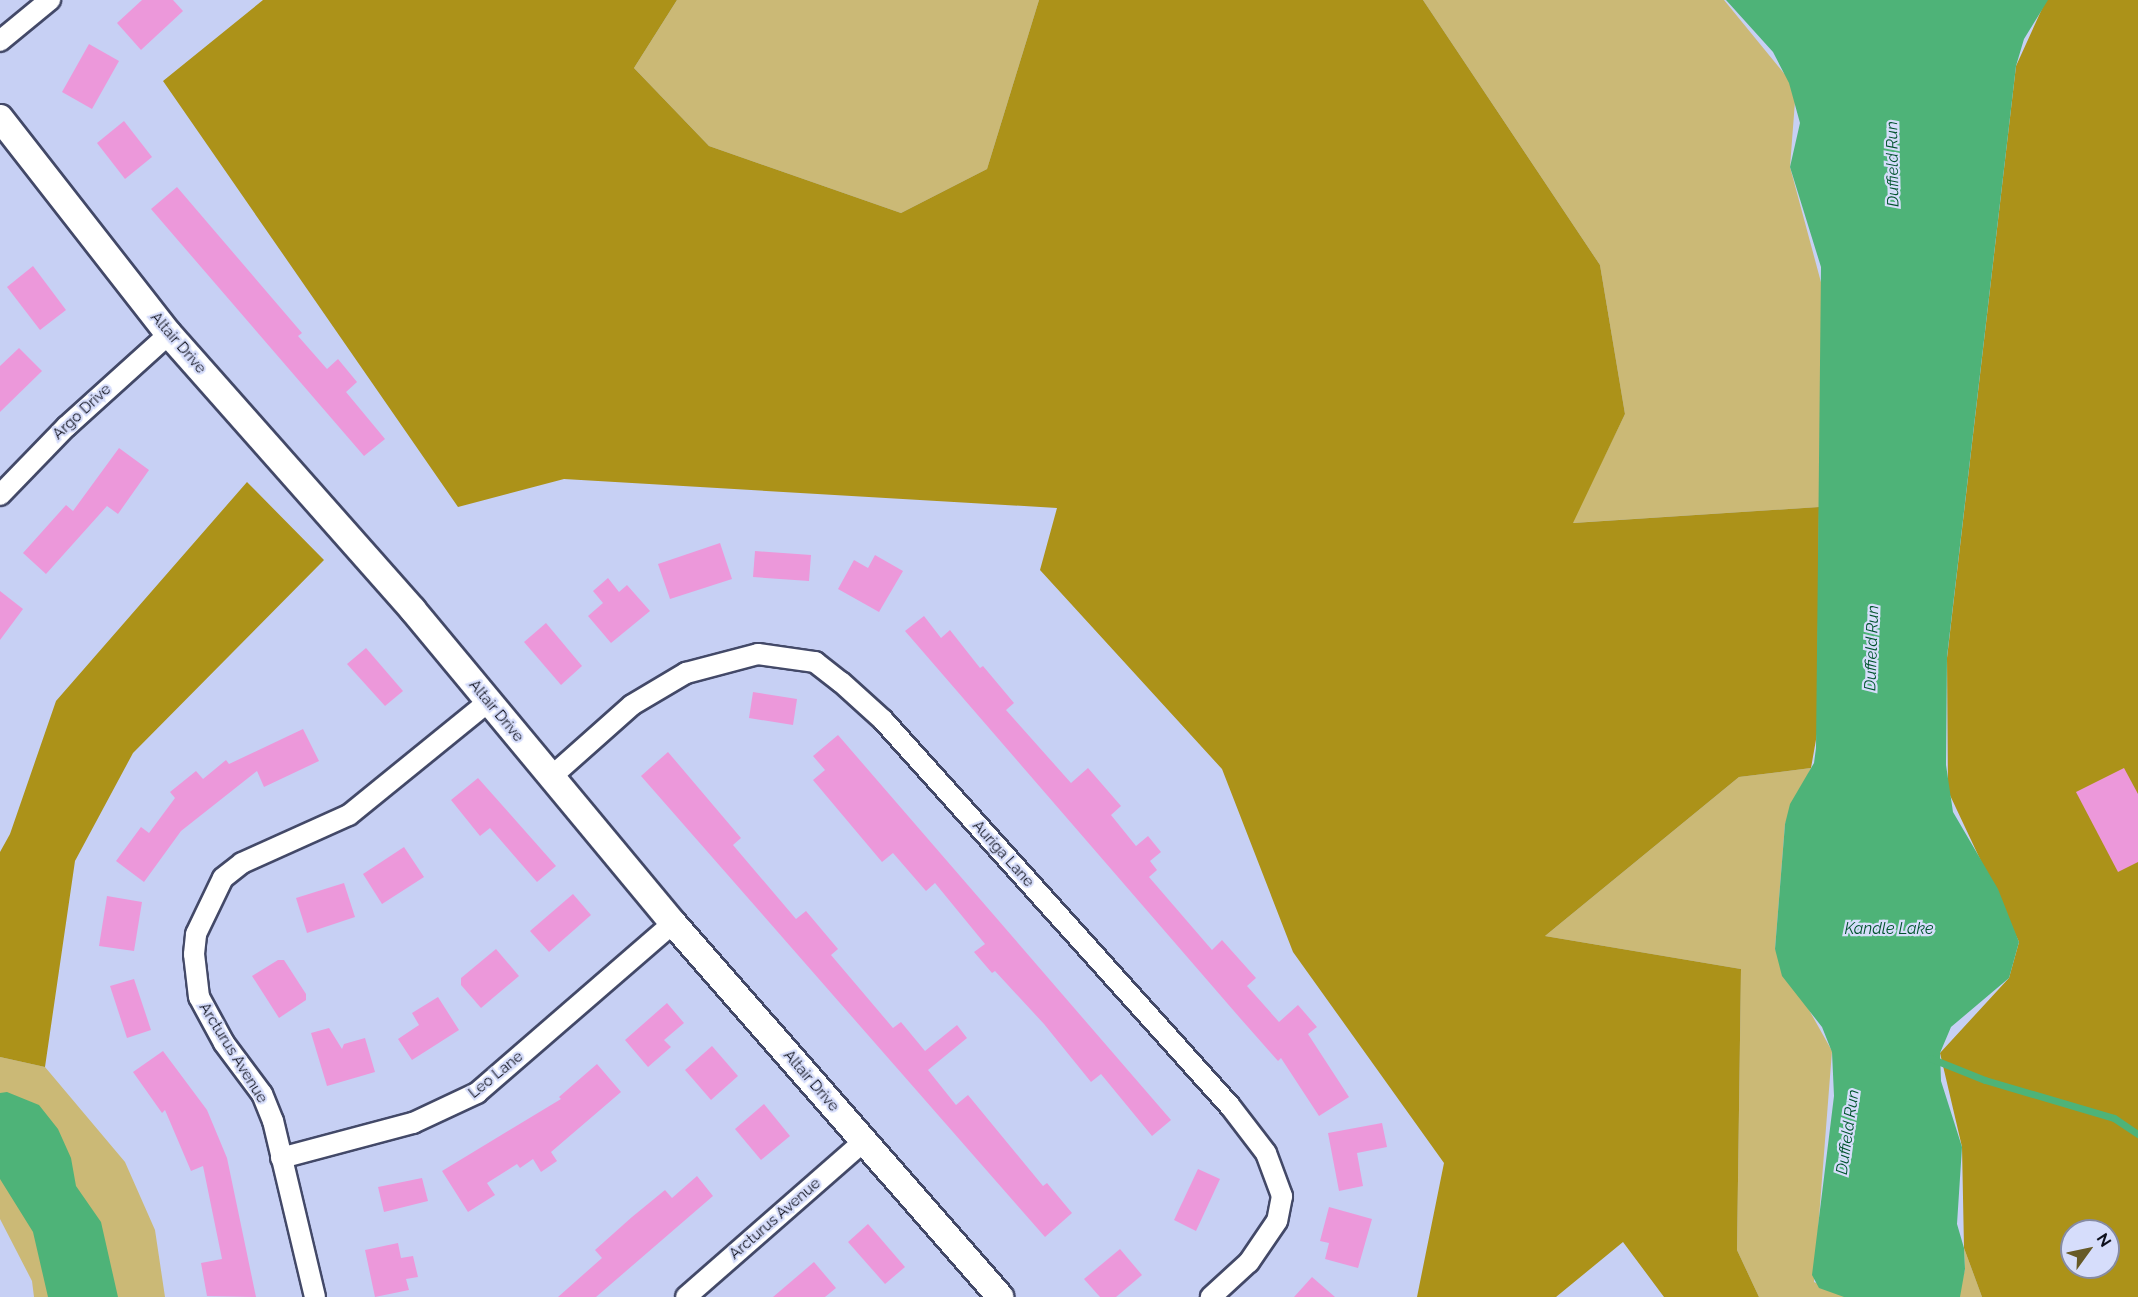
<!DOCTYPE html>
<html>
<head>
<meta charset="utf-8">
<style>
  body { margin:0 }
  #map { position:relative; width:2138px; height:1297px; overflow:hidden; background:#c7d0f4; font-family:Raleway,sans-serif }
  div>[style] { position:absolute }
  .green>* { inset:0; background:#cbb976 }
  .forest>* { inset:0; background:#ac9219 }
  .water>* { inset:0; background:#4eb378 }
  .stream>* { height:7px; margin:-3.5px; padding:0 3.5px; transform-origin:3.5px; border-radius:3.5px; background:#4eb378 }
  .building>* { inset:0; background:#ec98da }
  .roads { filter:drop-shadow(2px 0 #434968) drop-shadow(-2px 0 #434968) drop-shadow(0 2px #434968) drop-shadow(0 -2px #434968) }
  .minor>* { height:20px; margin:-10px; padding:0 10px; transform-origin:10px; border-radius:10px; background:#fff }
  .tertiary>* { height:26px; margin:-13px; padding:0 13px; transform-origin:13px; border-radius:13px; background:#fff }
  span { translate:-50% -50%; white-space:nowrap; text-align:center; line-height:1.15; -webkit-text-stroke:4.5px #d6ddfb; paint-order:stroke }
  .street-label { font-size:15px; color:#0f111d }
  .water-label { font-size:16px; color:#01532d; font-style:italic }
  .north { position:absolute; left:2060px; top:1219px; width:60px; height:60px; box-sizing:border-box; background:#d6ddfb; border:2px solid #868ba2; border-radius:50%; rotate:57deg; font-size:16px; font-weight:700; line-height:24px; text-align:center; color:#0f111d }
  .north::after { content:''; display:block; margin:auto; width:21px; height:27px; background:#675a27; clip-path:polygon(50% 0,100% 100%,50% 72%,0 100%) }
</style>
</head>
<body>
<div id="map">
  <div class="green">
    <i style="clip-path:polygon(677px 0,1039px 0,987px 169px,901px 213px,709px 146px,634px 68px)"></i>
    <i style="clip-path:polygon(1423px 0,1724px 0,1796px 88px,1790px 167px,1822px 286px,1819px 507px,1572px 523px,1625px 414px,1600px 265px)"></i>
    <i style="clip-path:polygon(1811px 768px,1785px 824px,1775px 949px,1832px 1051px,1814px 1282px,1848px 1297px,1759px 1297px,1737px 1250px,1741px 969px,1545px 936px,1739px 777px)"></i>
    <i style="clip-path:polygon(0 1057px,45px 1067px,125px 1162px,155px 1230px,165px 1297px,34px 1297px,32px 1281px,0 1219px)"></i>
    <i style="clip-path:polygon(1964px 1248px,1982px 1297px,1958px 1297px,1965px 1269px)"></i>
  </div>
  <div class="forest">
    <i style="clip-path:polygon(263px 0,677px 0,634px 68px,709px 146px,901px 213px,987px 169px,1039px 0,1423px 0,1600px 265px,1625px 414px,1573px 523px,1819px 507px,1817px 734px,1811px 768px,1739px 777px,1545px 936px,1741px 969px,1737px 1250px,1759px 1297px,1664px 1297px,1623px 1242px,1556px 1297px,1417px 1297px,1444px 1163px,1293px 952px,1222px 769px,1040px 570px,1057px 508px,564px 479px,458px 507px,163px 81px)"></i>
    <i style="clip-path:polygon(evenodd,2046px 0,2138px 0,2138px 1297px,1982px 1297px,1964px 1248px,1962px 1147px,1940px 1053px,2009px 978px,2019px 942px,1948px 791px,1947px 658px,2016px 66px,2046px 0,2072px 1231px,2108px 1231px,2108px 1267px,2072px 1267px,2072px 1231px)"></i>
    <i style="clip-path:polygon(247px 482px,324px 560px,133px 753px,75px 861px,45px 1067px,0 1057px,0 852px,10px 834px,56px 701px)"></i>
  </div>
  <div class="water">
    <i style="clip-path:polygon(1726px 0,2048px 0,2024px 39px,2016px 66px,1947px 657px,1946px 765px,1953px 812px,1998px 889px,2019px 942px,2009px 978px,1951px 1027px,1940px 1053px,1941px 1081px,1962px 1147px,1957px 1224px,1964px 1248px,1965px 1269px,1960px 1297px,1844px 1297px,1819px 1288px,1812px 1275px,1834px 1096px,1832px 1052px,1822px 1027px,1782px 976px,1775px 949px,1785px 824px,1790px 804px,1814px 763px,1816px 748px,1821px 267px,1790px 167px,1800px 123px,1789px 83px,1773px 52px)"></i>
    <i style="clip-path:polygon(7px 1092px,39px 1105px,58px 1129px,71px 1158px,76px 1186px,101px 1222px,118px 1297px,48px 1297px,33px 1232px,0 1179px,0 1093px)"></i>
  </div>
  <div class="stream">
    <i style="left:1930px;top:1058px;width:59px;rotate:21.8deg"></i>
    <i style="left:1985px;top:1080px;width:134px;rotate:16.4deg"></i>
    <i style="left:2114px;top:1118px;width:29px;rotate:34deg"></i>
  </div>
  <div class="building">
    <i style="clip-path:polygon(142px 0,173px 0,183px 11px,141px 50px,117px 23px)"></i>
    <i style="clip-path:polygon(89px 44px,119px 61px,92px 109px,62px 92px)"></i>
    <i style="clip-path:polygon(124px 121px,152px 157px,125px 179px,97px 143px)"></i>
    <i style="clip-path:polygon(177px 187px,302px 333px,298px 336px,327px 369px,338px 359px,357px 382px,346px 392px,385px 439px,364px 456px,151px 209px)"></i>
    <i style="clip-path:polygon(33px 266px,66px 310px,40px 330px,7px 287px)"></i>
    <i style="clip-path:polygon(19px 348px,42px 371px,0 412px,0 366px)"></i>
    <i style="clip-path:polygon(119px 448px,149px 470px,118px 514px,107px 506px,46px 574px,23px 553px,66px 505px,73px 511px)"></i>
    <i style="clip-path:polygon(720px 543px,732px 579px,670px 599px,658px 564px)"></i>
    <i style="clip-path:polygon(755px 551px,811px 555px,809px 581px,753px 577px)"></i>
    <i style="clip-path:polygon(875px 555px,903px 571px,879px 612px,838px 589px,854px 560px,868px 568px)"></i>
    <i style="clip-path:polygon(608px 578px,619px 592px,627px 585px,650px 611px,611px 643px,588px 616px,603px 603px,593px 591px)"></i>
    <i style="clip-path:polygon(0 591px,23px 609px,0 640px)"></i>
    <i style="clip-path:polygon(924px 616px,941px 638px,950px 630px,980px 668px,983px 666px,1014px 703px,1006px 710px,1071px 783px,1088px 768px,1121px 806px,1111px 815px,1136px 846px,1148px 836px,1161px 852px,1150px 861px,1157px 870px,1149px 877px,1212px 950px,1222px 940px,1256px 978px,1247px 986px,1279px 1022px,1298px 1005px,1317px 1027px,1308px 1034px,1349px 1097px,1319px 1116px,1281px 1058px,1278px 1061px,1240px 1018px,905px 631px)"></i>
    <i style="clip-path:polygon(546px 623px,582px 666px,561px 685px,524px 642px)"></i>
    <i style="clip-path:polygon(366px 648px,403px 691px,385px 706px,347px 664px)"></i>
    <i style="clip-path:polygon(753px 692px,797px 699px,793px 725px,749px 718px)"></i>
    <i style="clip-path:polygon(303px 729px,319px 761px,264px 787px,257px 771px,181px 831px,144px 882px,116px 861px,141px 827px,149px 833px,175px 798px,170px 792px,196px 771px,203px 779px,226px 760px,229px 764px)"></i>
    <i style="clip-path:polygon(838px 735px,1171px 1120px,1152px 1136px,1101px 1074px,1091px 1082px,1044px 1024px,995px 971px,992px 973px,974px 952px,985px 944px,935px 883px,926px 891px,893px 853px,882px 862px,813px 780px,825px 770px,813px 756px)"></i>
    <i style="clip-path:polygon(668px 752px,741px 838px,733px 845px,796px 919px,806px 911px,838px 949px,831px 955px,893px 1028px,901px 1022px,925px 1051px,957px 1025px,967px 1038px,928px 1070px,956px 1105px,968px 1095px,1043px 1186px,1047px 1183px,1072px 1213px,1045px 1237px,641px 776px)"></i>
    <i style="clip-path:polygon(2124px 768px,2138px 794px,2138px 862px,2118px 872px,2076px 792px)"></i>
    <i style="clip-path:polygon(478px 778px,556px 866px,537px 882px,490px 828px,480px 836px,451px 800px)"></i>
    <i style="clip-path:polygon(404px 847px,424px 877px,382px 904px,363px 874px)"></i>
    <i style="clip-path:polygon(344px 883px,355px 917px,307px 933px,296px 898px)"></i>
    <i style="clip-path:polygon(573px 894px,591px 915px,549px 952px,530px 931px)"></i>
    <i style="clip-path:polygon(107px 896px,142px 902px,134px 951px,99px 946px)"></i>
    <i style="clip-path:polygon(496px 949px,519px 976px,481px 1008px,461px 985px,461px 978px)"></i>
    <i style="clip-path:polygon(278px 960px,284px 960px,306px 994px,306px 1000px,279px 1018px,252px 976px)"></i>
    <i style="clip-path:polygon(134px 979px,151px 1030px,127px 1038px,110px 986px)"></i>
    <i style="clip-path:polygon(438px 997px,459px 1030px,412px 1060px,398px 1039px,419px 1025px,412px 1013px)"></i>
    <i style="clip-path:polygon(667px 1003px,684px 1023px,664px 1040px,671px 1047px,648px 1067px,625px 1040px)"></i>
    <i style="clip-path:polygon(329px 1028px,342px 1049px,344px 1044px,365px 1038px,375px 1072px,327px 1086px,311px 1033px)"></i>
    <i style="clip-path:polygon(712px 1046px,738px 1076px,711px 1100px,685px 1070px)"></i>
    <i style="clip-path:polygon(163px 1051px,207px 1110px,227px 1158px,256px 1297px,207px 1296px,201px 1263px,222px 1259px,203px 1166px,191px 1171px,165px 1110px,162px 1113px,133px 1072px)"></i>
    <i style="clip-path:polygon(597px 1064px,621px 1092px,551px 1152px,557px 1161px,541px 1172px,533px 1159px,520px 1168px,517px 1164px,487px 1183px,495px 1195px,468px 1212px,442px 1171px,561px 1099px,559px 1097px)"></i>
    <i style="clip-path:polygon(764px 1104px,790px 1136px,761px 1160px,735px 1129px)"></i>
    <i style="clip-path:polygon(1382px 1123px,1387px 1147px,1357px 1153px,1363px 1186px,1339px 1191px,1328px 1133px)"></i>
    <i style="clip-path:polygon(1198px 1169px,1220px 1179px,1196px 1231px,1174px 1220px)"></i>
    <i style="clip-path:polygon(697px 1176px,713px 1196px,596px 1297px,558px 1297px,602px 1258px,595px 1250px,632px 1217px,665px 1190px,672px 1198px)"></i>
    <i style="clip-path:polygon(422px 1178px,428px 1201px,384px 1212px,378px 1187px)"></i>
    <i style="clip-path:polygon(1329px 1207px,1372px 1219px,1358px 1268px,1325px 1259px,1329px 1243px,1320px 1241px)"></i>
    <i style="clip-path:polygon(868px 1224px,905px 1267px,885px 1284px,848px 1242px)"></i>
    <i style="clip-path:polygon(398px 1243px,401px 1258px,413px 1256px,418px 1277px,406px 1279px,409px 1290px,375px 1297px,365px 1250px)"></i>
    <i style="clip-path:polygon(1120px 1249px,1142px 1275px,1116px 1297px,1100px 1297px,1084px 1279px)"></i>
    <i style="clip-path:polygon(814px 1262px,836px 1288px,825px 1297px,773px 1297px)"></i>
    <i style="clip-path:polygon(1312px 1277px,1335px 1297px,1294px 1297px)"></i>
  </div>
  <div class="roads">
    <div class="minor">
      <i style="left:0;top:41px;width:65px;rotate:-39.4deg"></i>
      <i style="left:0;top:495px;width:95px;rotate:-45.9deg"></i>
      <i style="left:66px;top:427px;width:139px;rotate:-42.1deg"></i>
      <i style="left:551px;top:777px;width:108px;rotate:-41.6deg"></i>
      <i style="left:632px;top:705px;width:63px;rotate:-30.7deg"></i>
      <i style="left:686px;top:673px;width:74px;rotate:-14.8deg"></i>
      <i style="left:758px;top:654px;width:58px;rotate:8deg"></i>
      <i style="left:815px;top:662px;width:33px;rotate:38deg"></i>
      <i style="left:841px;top:682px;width:57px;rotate:42.1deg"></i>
      <i style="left:883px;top:720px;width:519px;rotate:48.05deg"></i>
      <i style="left:1230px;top:1106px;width:59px;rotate:52.5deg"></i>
      <i style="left:1266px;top:1153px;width:46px;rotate:69.6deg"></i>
      <i style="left:1282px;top:1196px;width:25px;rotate:101deg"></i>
      <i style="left:1277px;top:1221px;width:50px;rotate:124.3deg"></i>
      <i style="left:1249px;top:1262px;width:52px;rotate:137.4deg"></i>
      <i style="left:281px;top:1158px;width:137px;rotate:-14.9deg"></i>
      <i style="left:413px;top:1123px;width:71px;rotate:-25.1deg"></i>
      <i style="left:477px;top:1093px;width:259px;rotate:-40.9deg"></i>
      <i style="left:315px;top:1297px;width:181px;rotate:-103.4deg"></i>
      <i style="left:273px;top:1121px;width:29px;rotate:-112deg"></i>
      <i style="left:262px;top:1094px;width:64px;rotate:-126.7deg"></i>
      <i style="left:224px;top:1043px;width:52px;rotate:-118.5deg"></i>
      <i style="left:199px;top:997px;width:43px;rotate:-96.6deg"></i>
      <i style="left:194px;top:954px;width:20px;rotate:-84deg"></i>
      <i style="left:196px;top:934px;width:62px;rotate:-64.3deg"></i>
      <i style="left:223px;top:878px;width:24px;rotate:-38deg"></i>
      <i style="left:242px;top:863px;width:117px;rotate:-24.2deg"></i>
      <i style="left:349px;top:815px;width:179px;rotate:-39.1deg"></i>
      <i style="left:686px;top:1297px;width:237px;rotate:-41.2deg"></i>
    </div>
    <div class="tertiary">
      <i style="left:0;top:118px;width:274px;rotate:52deg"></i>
      <i style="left:169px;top:334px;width:368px;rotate:48.5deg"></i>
      <i style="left:413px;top:610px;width:407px;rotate:50.3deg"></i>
      <i style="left:673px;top:923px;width:497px;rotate:48.8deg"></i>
    </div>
  </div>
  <div class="street-label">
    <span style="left:178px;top:343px;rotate:49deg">Altair Drive</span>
    <span style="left:82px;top:412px;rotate:-43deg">Argo Drive</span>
    <span style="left:496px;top:711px;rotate:50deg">Altair Drive</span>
    <span style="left:1003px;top:854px;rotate:48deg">Auriga Lane</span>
    <span style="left:233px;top:1053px;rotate:58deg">Arcturus Avenue</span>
    <span style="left:496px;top:1075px;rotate:-39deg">Leo Lane</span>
    <span style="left:811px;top:1081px;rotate:49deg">Altair Drive</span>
    <span style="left:775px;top:1219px;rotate:-41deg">Arcturus Avenue</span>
  </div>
  <div class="water-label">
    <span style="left:1893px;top:164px;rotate:-91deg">Duffield Run</span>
    <span style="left:1872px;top:648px;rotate:-88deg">Duffield Run</span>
    <span style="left:1889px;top:929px">Kandle Lake</span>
    <span style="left:1848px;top:1132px;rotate:-82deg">Duffield Run</span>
  </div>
  <div class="north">N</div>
</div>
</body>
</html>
